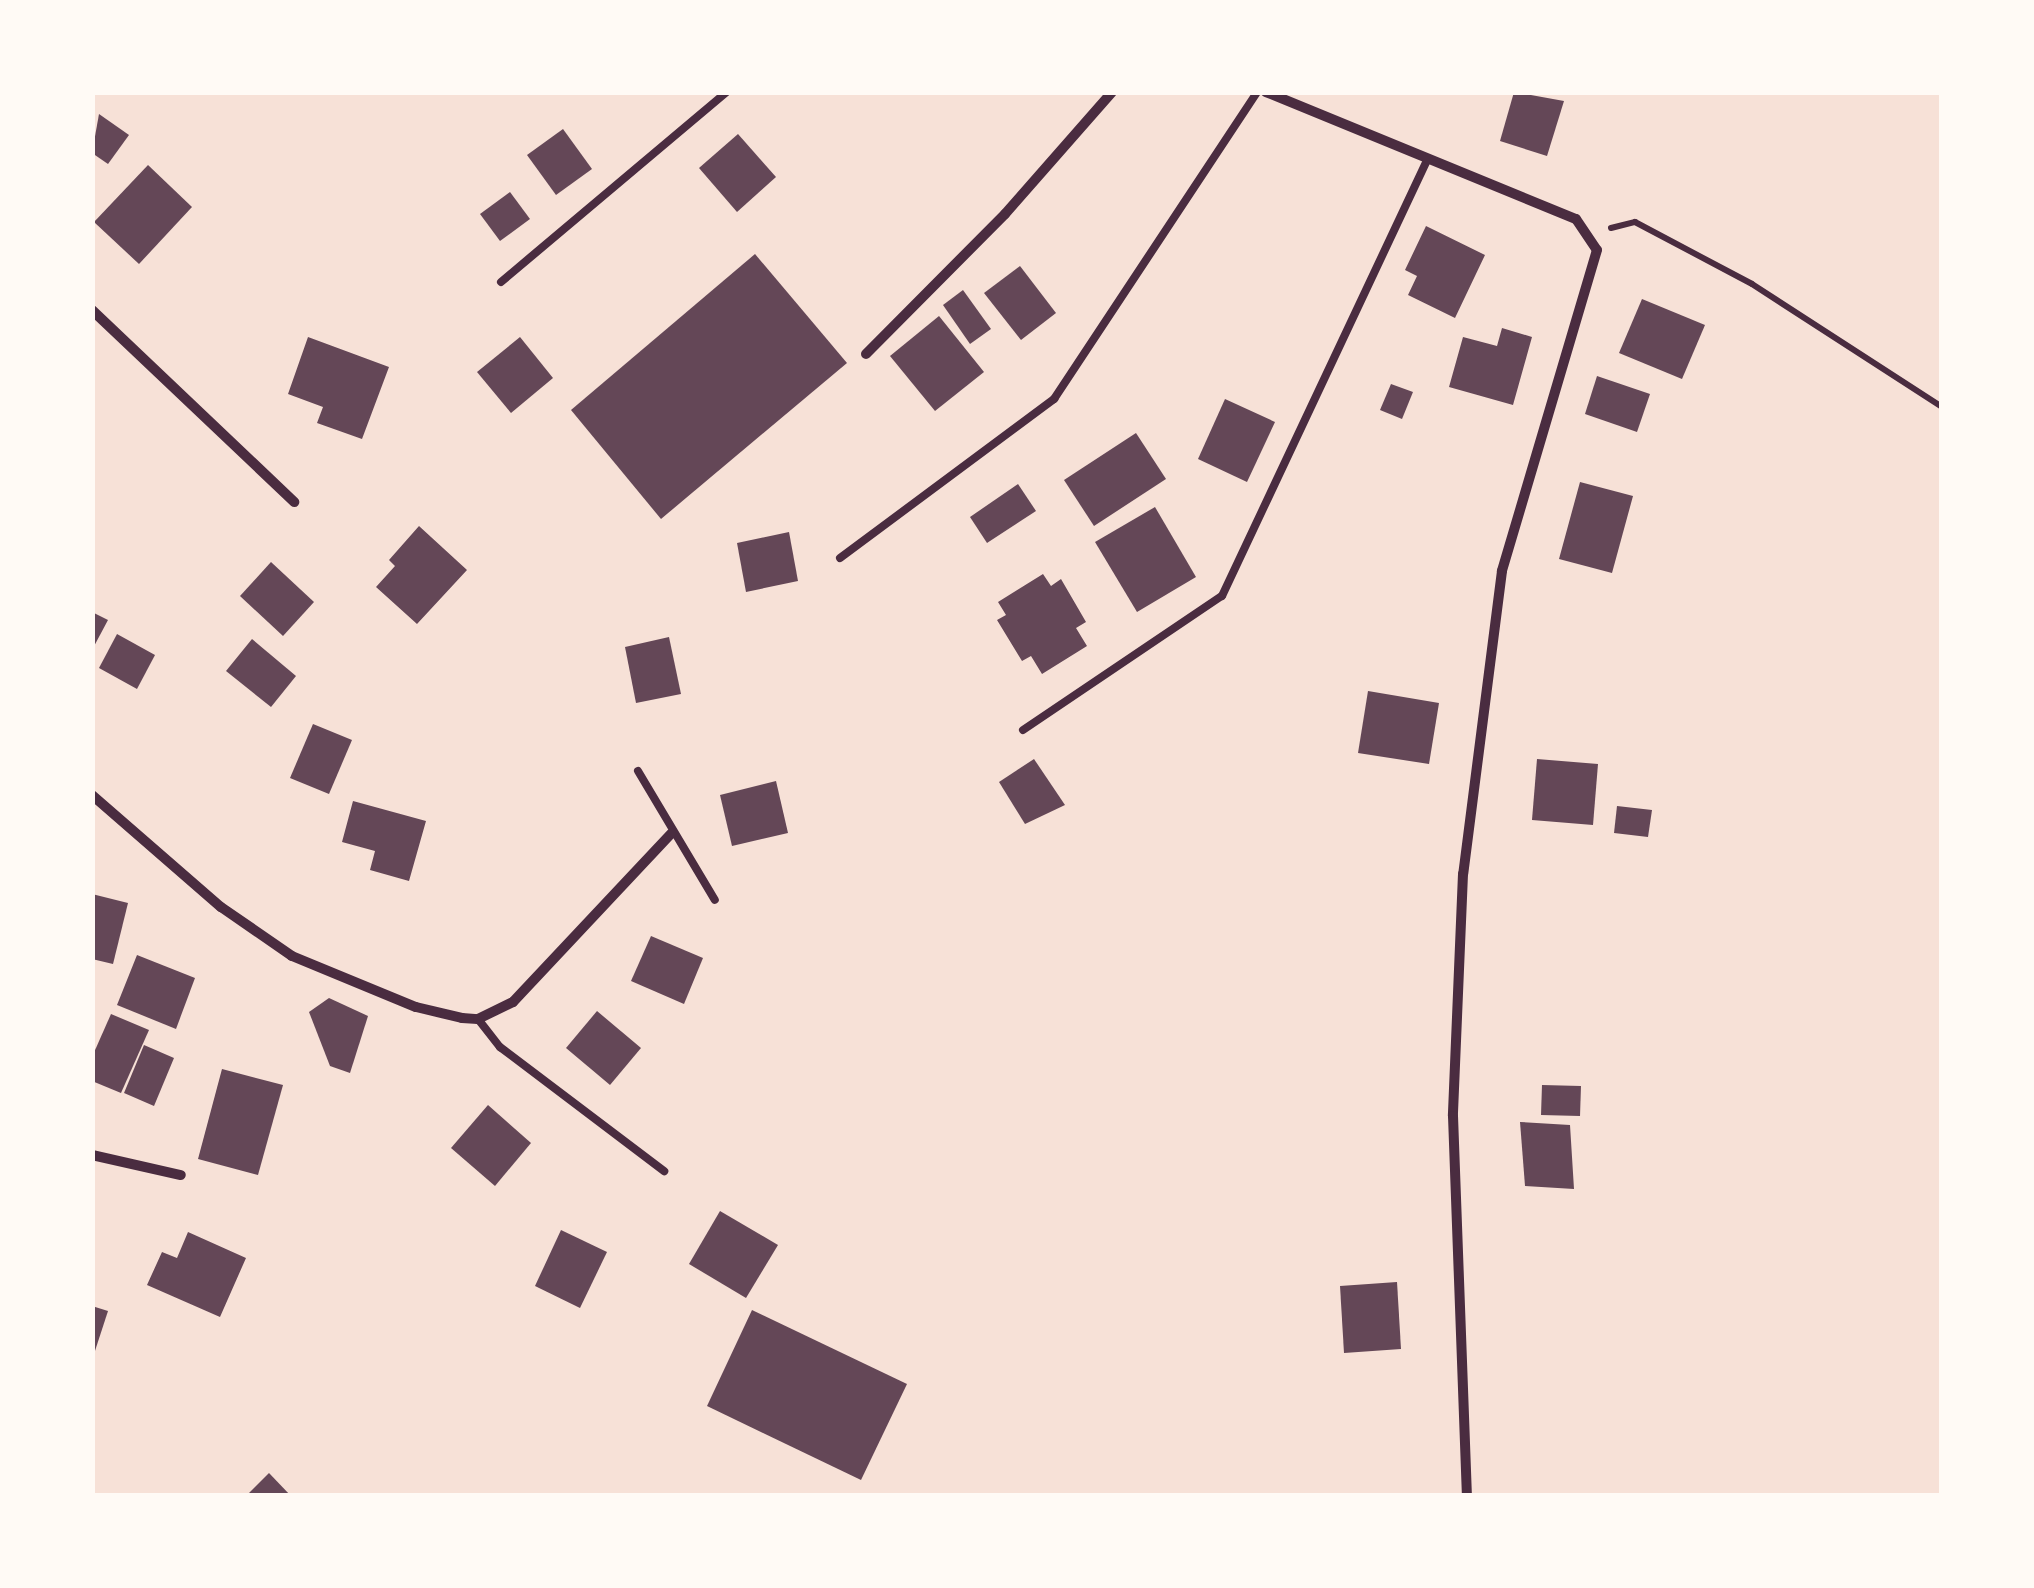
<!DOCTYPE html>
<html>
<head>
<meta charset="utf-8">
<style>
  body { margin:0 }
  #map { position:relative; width:2034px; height:1588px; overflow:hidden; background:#f7e1d7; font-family:Merriweather,serif }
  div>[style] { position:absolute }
  .building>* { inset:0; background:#644757 }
  .path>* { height:6px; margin:-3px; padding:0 3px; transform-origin:3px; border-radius:3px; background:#4a2c40 }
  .service>* { height:8px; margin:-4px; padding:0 4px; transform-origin:4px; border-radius:4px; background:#4a2c40 }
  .minor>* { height:10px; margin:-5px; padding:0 5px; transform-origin:5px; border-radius:5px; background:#4a2c40 }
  span { translate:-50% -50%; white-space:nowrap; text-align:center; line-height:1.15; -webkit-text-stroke:9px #fffaf5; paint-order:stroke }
  .frame { position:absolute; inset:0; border:95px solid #fffaf5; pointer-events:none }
</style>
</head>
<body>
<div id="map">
  <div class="building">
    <i style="clip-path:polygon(1514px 92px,1564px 101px,1547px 156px,1500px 141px)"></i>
    <i style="clip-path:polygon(99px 114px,129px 135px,108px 164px,92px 153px)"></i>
    <i style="clip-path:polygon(563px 129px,592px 169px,556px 195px,527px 155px)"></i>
    <i style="clip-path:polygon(738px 134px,776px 177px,737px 212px,699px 168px)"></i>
    <i style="clip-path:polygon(148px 165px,192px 207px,139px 264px,94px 222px)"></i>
    <i style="clip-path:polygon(510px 192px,530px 219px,500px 241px,480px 214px)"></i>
    <i style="clip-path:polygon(1426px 226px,1485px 255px,1455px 318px,1408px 295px,1417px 276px,1405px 270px)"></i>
    <i style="clip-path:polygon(755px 254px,847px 363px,661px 519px,571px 410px)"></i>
    <i style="clip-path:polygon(1020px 266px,1056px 313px,1021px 340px,984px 293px)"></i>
    <i style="clip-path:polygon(963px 290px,991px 329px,970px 344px,943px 305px)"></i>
    <i style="clip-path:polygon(1642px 299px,1705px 325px,1682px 379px,1619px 353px)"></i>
    <i style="clip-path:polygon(939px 316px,984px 372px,935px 411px,890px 356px)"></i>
    <i style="clip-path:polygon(1502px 328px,1532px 337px,1513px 405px,1449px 387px,1463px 337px,1497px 346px)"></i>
    <i style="clip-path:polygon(308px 337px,389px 367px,362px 439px,317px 423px,323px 407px,288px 394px)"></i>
    <i style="clip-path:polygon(520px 337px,553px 378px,511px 413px,477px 372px)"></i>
    <i style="clip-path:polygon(1597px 376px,1650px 394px,1637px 432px,1585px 414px)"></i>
    <i style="clip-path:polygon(1391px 384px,1413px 392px,1402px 419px,1380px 410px)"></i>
    <i style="clip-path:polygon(1225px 399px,1275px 422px,1247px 482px,1198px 459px)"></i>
    <i style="clip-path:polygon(1136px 433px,1166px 479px,1094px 526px,1064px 480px)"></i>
    <i style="clip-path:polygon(1580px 482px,1633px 496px,1612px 573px,1559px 559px)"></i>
    <i style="clip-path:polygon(1018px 484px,1036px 511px,987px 543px,970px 517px)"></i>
    <i style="clip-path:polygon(1155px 507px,1196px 577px,1137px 612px,1095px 542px)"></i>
    <i style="clip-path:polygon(419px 526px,467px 570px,417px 624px,376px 587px,395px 566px,389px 560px)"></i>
    <i style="clip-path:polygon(789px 532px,798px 581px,746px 592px,737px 543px)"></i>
    <i style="clip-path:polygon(271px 562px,314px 602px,283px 636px,240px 596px)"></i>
    <i style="clip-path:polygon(1043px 574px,1051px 586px,1061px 579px,1086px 622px,1076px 628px,1087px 646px,1042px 674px,1031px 656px,1022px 661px,997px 620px,1006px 615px,998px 602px)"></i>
    <i style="clip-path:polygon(92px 612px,108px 620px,92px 650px)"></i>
    <i style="clip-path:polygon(117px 634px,155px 655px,137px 689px,99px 668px)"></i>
    <i style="clip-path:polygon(669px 637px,681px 694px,636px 703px,625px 647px)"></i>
    <i style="clip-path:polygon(252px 639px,296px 676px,271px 707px,226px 671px)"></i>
    <i style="clip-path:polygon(1368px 691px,1439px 703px,1429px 764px,1358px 753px)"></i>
    <i style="clip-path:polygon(313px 724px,352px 740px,329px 794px,290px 778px)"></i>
    <i style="clip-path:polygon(1034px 759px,1065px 805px,1025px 824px,999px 782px)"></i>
    <i style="clip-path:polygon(1537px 759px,1598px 764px,1593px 825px,1532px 820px)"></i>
    <i style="clip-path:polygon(776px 781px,788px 833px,732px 846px,720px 795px)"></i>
    <i style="clip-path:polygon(353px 801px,426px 821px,409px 881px,370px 870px,375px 851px,342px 842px)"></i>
    <i style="clip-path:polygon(1617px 806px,1652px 810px,1648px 837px,1614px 833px)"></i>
    <i style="clip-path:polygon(92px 894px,128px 903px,113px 964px,92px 959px)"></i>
    <i style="clip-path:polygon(651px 936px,703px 958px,684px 1004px,631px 981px)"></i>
    <i style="clip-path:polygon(137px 955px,195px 978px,176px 1029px,117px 1005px)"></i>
    <i style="clip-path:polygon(329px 998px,368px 1016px,350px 1073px,330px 1066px,309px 1012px)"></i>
    <i style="clip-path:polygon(597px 1011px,641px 1048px,610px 1085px,566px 1048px)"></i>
    <i style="clip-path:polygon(111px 1014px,149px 1030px,121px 1093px,92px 1081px,92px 1057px)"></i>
    <i style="clip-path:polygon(144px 1045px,174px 1058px,154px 1106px,124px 1093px)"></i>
    <i style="clip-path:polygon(222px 1069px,283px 1085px,258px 1175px,198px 1159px)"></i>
    <i style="clip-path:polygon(1542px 1085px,1581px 1086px,1580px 1116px,1541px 1115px)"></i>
    <i style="clip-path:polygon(488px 1105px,531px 1143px,495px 1186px,451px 1148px)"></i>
    <i style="clip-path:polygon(1520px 1122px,1570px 1125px,1574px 1189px,1525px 1186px)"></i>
    <i style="clip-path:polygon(720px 1211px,778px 1245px,746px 1298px,689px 1264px)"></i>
    <i style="clip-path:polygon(561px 1230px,607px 1252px,580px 1308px,535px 1286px)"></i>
    <i style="clip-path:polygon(188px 1232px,246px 1258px,220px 1317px,147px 1285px,162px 1252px,177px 1258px)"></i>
    <i style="clip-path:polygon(1397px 1282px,1401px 1349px,1344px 1353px,1340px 1286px)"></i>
    <i style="clip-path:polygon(92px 1306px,108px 1311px,93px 1357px,92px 1357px)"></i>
    <i style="clip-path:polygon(752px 1310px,907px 1384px,861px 1480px,707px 1406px)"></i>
    <i style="clip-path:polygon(269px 1473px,291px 1496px,246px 1496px)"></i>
  </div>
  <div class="path">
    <i style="left:1611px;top:228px;width:25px;rotate:-14deg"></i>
    <i style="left:1635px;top:222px;width:132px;rotate:27.9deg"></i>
    <i style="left:1752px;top:284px;width:226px;rotate:32.9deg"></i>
  </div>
  <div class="service">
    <i style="left:501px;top:282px;width:295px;rotate:-40.1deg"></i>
    <i style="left:840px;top:558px;width:267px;rotate:-36.6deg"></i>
    <i style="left:1054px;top:399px;width:368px;rotate:-56.5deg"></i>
    <i style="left:1023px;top:730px;width:240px;rotate:-34deg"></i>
    <i style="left:1222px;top:596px;width:481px;rotate:-64.8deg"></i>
    <i style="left:638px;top:771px;width:150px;rotate:59.2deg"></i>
    <i style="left:478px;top:1019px;width:36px;rotate:52deg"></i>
    <i style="left:500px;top:1047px;width:206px;rotate:37.1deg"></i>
  </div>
  <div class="minor">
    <i style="left:1266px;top:92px;width:335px;rotate:22.3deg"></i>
    <i style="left:1576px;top:219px;width:37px;rotate:56deg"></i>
    <i style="left:1597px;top:250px;width:335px;rotate:106.5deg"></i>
    <i style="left:1502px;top:571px;width:305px;rotate:97.3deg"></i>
    <i style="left:1463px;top:874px;width:242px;rotate:92.4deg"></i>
    <i style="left:1453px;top:1116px;width:380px;rotate:87.9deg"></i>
    <i style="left:92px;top:310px;width:279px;rotate:43.5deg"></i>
    <i style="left:866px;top:354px;width:197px;rotate:-45.2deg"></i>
    <i style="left:1005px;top:214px;width:162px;rotate:-48.7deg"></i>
    <i style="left:92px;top:795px;width:171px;rotate:41deg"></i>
    <i style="left:221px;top:907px;width:86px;rotate:34.6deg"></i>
    <i style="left:292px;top:956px;width:134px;rotate:22.4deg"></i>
    <i style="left:416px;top:1007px;width:47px;rotate:13.4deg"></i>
    <i style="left:462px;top:1018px;width:16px;rotate:4deg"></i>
    <i style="left:478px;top:1019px;width:39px;rotate:-26deg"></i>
    <i style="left:513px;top:1002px;width:231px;rotate:-46.8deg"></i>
    <i style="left:92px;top:1155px;width:91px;rotate:12.7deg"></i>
  </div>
  <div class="frame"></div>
</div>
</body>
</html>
